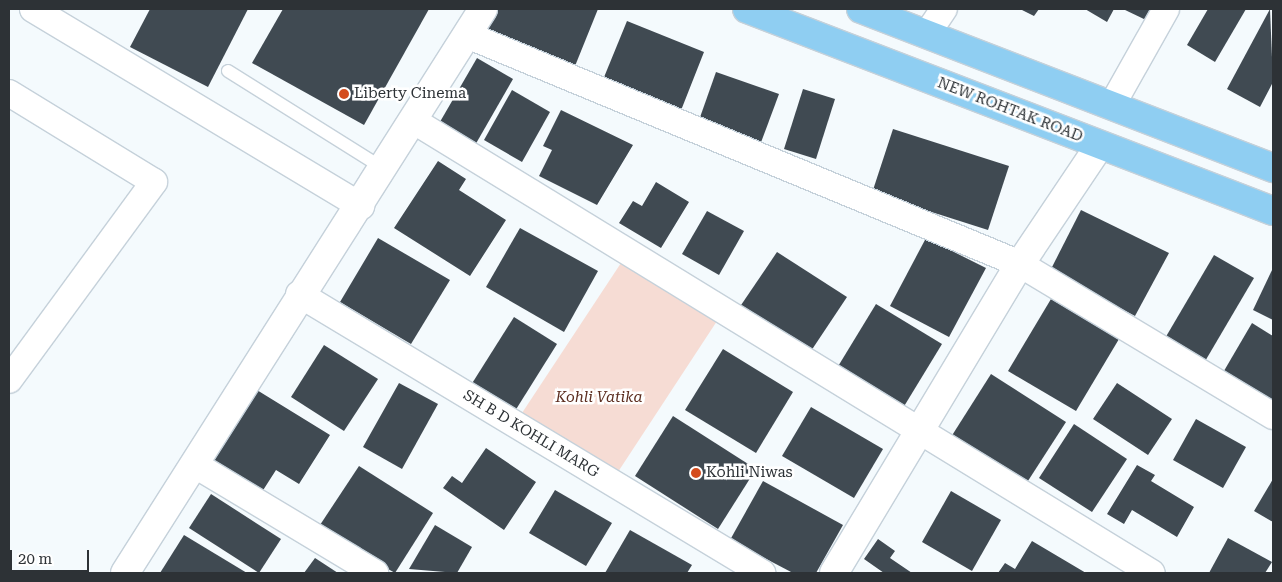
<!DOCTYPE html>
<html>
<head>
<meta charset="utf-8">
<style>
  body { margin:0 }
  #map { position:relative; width:1282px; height:582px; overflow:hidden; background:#f4fafd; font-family:"Roboto Serif",serif }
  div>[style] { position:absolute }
  .green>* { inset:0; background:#f6dcd4 }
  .building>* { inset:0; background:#404a52 }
  .roads { filter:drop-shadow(1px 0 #c5d1da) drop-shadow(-1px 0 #c5d1da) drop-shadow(0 1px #c5d1da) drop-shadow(0 -1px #c5d1da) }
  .service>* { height:12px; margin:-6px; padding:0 6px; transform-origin:6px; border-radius:6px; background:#fff }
  .minor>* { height:26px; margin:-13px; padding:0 13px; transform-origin:13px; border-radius:13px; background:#fff }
  .tertiary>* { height:28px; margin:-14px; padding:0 14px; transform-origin:14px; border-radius:14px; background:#fff }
  .primary>* { height:28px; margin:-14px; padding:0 14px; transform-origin:14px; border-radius:14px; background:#8fcef2 }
  .dots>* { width:14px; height:14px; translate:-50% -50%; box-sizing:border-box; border:2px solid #fff; border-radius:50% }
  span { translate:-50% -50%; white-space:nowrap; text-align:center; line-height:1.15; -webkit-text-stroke:5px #fff; paint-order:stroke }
  .poi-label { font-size:15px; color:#2d3236 }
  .left { translate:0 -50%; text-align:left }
  .street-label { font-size:15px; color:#2d3236 }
  .park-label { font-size:15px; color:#5c2d1f; font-style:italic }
  .frame { position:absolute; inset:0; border:10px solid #2d3236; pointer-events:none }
  .scale { position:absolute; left:10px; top:550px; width:79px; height:22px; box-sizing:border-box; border:2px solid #2d3236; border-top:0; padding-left:6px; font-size:15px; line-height:18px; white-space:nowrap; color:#2d3236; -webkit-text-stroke:4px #fff; paint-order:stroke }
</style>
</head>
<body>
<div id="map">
  <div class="green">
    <i style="clip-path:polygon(621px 263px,717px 321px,616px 475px,520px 416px)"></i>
  </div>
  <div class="building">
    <i style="clip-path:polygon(150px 9px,248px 9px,208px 87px,130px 47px)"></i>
    <i style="clip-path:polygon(283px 9px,429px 9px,364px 125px,252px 63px)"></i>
    <i style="clip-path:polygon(492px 9px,598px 9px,573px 71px,475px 35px)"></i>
    <i style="clip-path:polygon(1020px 9px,1039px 9px,1034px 16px)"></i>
    <i style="clip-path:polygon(1085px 9px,1114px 9px,1107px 22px)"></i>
    <i style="clip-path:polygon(1123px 9px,1152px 9px,1146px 20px)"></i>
    <i style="clip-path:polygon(1208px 9px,1246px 9px,1215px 62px,1187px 45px)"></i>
    <i style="clip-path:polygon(1270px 9px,1273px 82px,1260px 107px,1227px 89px)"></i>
    <i style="clip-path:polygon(627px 21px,704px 52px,678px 118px,600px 87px)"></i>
    <i style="clip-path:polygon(477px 58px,513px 79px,474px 147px,437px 127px)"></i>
    <i style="clip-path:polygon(716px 72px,779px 94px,760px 145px,698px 123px)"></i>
    <i style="clip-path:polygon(803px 89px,835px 99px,816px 159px,784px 149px)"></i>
    <i style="clip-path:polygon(512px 90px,550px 112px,522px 162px,484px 140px)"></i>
    <i style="clip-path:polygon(561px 110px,633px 145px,597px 205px,539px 176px,552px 150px,543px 146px)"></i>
    <i style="clip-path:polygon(893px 129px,1009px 166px,988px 230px,872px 193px)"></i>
    <i style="clip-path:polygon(438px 161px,466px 179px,459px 190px,506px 220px,470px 276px,394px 228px)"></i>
    <i style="clip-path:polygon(656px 182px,689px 202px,661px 248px,619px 223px,633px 201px,642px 206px)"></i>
    <i style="clip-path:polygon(1081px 210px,1169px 253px,1135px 316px,1050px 271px)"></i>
    <i style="clip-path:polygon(707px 211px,744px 231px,719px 275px,682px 254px)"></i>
    <i style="clip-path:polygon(520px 228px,598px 271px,564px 332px,486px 287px)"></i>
    <i style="clip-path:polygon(378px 238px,450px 280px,411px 344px,340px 302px)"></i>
    <i style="clip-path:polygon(926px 238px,986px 268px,949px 337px,890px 306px)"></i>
    <i style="clip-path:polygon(777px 252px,847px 297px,807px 357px,737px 311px)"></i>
    <i style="clip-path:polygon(1214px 255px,1254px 278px,1204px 363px,1164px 340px)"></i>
    <i style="clip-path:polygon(1273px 268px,1273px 320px,1253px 310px)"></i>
    <i style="clip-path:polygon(1051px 299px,1119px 339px,1076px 411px,1008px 371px)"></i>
    <i style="clip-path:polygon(876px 304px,942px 344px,903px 408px,837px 368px)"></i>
    <i style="clip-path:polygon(514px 317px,557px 344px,515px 411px,471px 385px)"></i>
    <i style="clip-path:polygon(1252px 323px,1273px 336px,1273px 406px,1221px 376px)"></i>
    <i style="clip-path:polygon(324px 345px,378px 379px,344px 431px,291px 397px)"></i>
    <i style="clip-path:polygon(723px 349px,793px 392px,756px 453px,685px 410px)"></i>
    <i style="clip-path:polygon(991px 374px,1066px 422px,1026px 484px,951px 437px)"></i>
    <i style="clip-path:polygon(399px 383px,438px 404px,402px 469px,363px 447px)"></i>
    <i style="clip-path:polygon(1117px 383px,1172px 419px,1148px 455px,1093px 419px)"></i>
    <i style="clip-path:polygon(252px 387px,330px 435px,299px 484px,276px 470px,260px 495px,206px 461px)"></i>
    <i style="clip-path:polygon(811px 407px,883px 449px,854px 498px,782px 456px)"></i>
    <i style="clip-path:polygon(673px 416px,756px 469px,718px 529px,635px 476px)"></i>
    <i style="clip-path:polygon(1196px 419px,1246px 447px,1223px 488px,1173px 460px)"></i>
    <i style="clip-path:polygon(1074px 424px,1127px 459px,1092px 512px,1039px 478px)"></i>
    <i style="clip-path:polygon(486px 448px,536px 482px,504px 530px,443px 488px,452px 476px,462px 483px)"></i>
    <i style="clip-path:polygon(1137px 465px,1155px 475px,1151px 481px,1194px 507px,1177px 537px,1132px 510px,1124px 524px,1107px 514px)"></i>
    <i style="clip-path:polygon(359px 466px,433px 513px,395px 573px,318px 528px)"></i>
    <i style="clip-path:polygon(1273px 479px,1273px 522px,1254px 511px)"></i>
    <i style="clip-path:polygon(763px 481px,843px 525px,816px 573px,793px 573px,730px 540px)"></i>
    <i style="clip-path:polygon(555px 490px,612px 523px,586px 566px,529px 533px)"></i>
    <i style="clip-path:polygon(951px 491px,1001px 520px,972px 571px,922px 542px)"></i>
    <i style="clip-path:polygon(211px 494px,281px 539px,259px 573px,189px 528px)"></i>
    <i style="clip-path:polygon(435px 525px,472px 547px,457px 573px,409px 569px)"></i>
    <i style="clip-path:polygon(630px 530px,692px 565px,687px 573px,605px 573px)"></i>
    <i style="clip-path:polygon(184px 535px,247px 573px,160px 573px)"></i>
    <i style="clip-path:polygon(1228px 538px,1272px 562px,1265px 573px,1209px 573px)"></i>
    <i style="clip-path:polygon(878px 539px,895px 551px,890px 558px,912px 573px,884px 573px,864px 559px)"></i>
    <i style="clip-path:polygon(1032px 541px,1086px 573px,998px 573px,1005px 563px,1015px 569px)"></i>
    <i style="clip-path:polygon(315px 558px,338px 573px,304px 573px)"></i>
  </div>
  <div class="roads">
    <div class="service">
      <i style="left:228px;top:71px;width:184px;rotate:32.1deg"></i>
    </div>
    <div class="minor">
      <i style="left:33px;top:9px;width:383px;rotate:31deg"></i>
      <i style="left:927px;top:34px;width:30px;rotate:-56deg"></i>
      <i style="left:467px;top:35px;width:599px;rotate:22.49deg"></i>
      <i style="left:1020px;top:264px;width:295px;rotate:31deg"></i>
      <i style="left:9px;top:93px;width:170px;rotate:31.5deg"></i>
      <i style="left:154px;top:182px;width:245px;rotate:126.2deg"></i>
      <i style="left:1112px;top:105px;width:110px;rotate:-60.6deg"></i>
      <i style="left:414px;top:121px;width:865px;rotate:31.49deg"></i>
      <i style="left:299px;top:294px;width:541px;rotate:31.07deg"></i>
      <i style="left:197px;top:466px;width:208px;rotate:31deg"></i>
    </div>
    <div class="tertiary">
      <i style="left:125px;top:573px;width:668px;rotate:-57.59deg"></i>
      <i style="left:834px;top:573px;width:361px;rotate:-59deg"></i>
      <i style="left:1020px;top:264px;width:143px;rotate:-56.1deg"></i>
    </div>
    <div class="primary">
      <i style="left:747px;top:9px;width:563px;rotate:21.01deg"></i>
      <i style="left:861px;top:9px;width:442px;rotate:21.1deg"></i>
    </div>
  </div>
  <div class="dots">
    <i style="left:344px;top:94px;background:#d44c1d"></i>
    <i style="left:696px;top:473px;background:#d44c1d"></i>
  </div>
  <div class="poi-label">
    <span class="left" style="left:354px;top:94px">Liberty Cinema</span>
    <span class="left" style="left:706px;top:473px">Kohli Niwas</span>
  </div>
  <div class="street-label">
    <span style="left:1010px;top:110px;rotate:21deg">NEW ROHTAK ROAD</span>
    <span style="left:531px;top:434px;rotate:31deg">SH B D KOHLI MARG</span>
  </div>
  <div class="park-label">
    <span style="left:599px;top:398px">Kohli Vatika</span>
  </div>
  <div class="frame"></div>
  <div class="scale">20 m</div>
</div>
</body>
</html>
